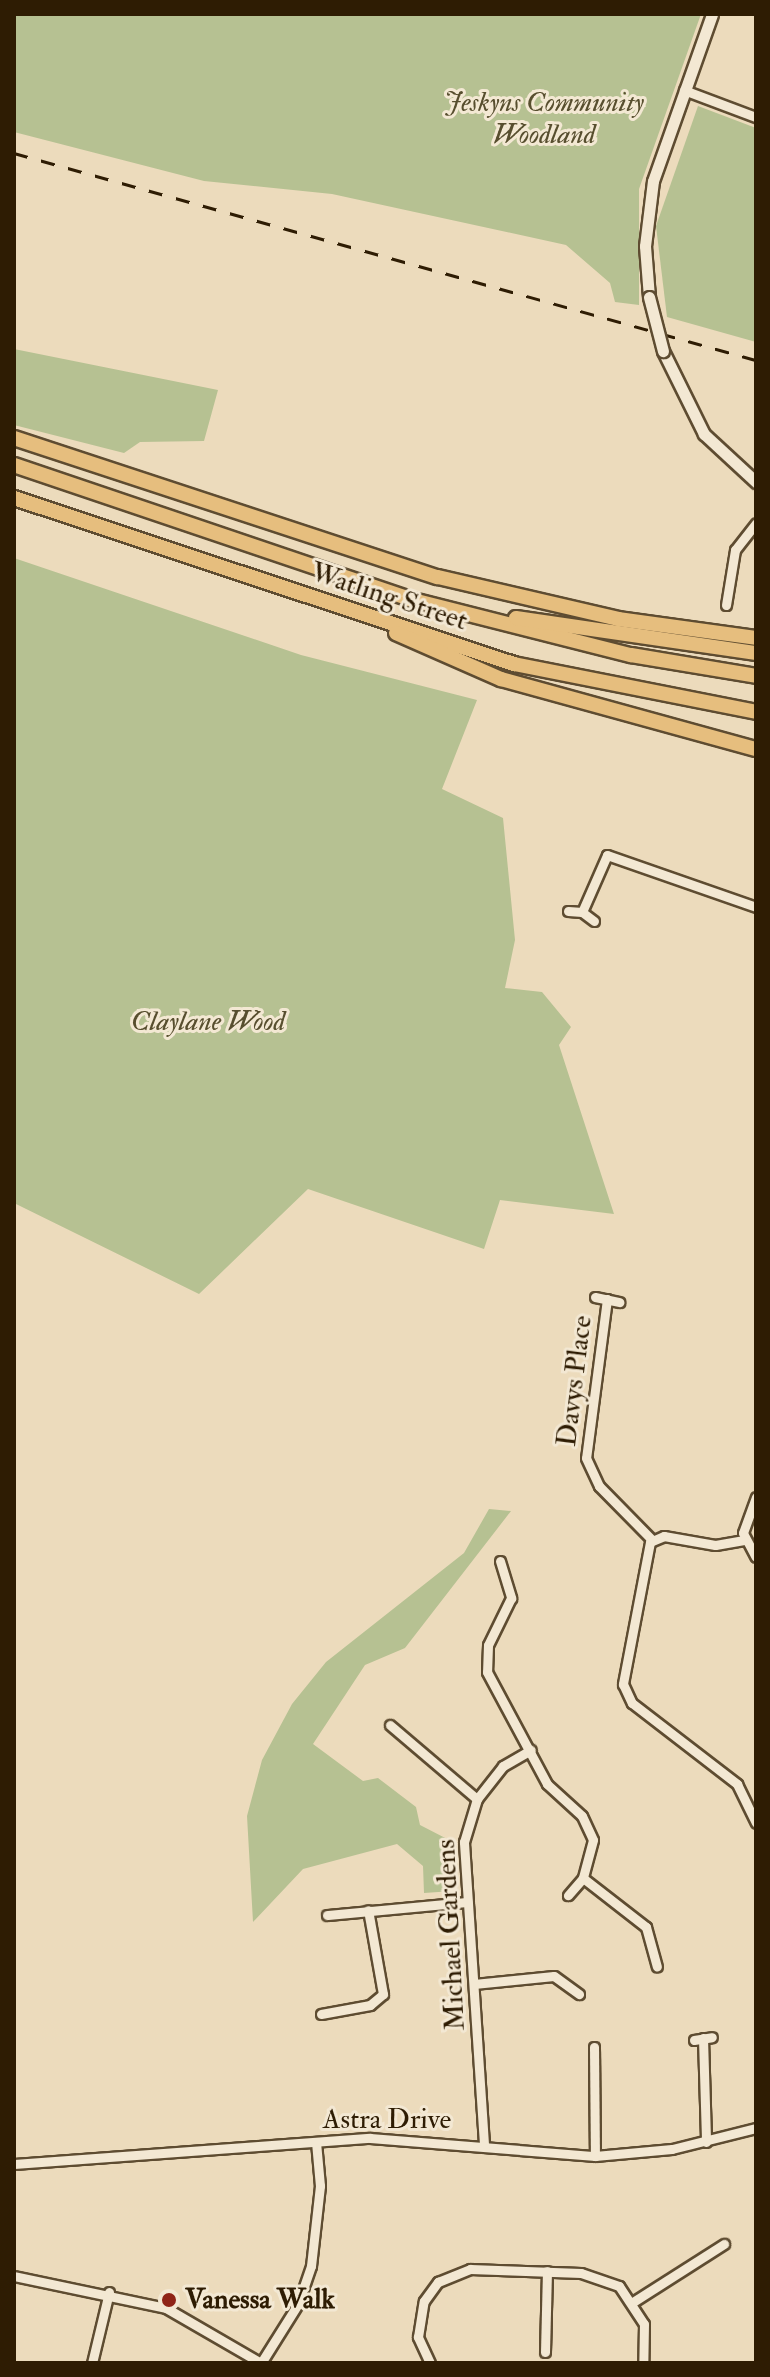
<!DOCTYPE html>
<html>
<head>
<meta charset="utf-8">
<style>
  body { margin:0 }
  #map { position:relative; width:770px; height:2377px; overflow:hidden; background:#ecdbbc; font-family:"IM FELL Double Pica",serif }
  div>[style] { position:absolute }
  .green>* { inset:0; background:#b6c192 }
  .roads { filter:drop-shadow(2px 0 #5e4c31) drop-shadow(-2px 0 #5e4c31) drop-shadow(0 2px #5e4c31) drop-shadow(0 -2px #5e4c31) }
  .minor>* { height:9px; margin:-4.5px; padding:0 4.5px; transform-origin:4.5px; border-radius:4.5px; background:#f3e8d3 }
  .tertiary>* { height:11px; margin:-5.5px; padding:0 5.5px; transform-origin:5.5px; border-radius:5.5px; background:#f3e8d3 }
  .trunk>* { height:14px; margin:-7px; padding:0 7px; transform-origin:7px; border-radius:7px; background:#e6be7e }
  .rail>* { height:3px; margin-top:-1.5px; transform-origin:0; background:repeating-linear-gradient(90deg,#2e1c03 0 14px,transparent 0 28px) }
  .bridges { filter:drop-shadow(2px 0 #5e4c31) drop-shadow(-2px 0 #5e4c31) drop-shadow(0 2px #5e4c31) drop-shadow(0 -2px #5e4c31) }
  .tertiary-bridge>* { height:11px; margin:-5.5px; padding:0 5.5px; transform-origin:5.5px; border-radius:5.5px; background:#f3e8d3 }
  .dots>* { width:22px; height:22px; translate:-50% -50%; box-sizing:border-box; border:4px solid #f3e8d3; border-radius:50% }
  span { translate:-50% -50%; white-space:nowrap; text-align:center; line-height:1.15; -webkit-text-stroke:6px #f3e8d3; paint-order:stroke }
  .park-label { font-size:28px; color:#574e2e; font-style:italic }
  .street-label { font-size:28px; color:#2e1c03 }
  .poi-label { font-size:28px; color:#2e1c03; font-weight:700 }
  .left { translate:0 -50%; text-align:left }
  .frame { position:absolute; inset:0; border:16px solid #2e1c03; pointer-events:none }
</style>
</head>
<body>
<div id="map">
  <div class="green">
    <i style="clip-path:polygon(14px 14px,701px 14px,639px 189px,639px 305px,615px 302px,610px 283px,566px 245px,332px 194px,204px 181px,14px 132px)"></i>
    <i style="clip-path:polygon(698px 106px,756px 128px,756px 342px,667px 317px,656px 226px)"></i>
    <i style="clip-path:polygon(14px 349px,218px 390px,204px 441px,140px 442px,124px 453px,14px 425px)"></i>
    <i style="clip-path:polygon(14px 558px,301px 655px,477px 700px,442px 789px,503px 818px,515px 940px,505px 988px,542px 992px,571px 1027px,559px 1045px,614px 1214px,500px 1200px,484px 1249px,308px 1189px,199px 1294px,16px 1204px)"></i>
    <i style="clip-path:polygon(489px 1509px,511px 1511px,405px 1648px,365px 1665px,313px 1744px,363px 1781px,378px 1778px,416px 1807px,420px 1825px,453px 1842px,453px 1891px,424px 1893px,423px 1866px,397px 1844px,303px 1869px,253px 1922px,247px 1816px,262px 1760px,292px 1704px,326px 1662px,464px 1553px)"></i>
  </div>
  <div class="roads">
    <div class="minor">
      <i style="left:684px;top:90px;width:77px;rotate:20.6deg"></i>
      <i style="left:726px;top:605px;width:56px;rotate:-80.7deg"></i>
      <i style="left:735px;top:550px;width:34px;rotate:-52deg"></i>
      <i style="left:568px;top:911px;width:14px;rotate:4deg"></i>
      <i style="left:594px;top:921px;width:15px;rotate:-143deg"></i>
      <i style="left:582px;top:912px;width:62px;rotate:-66.3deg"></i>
      <i style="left:607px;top:855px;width:158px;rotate:19.2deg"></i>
      <i style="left:595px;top:1297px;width:25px;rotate:12deg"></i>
      <i style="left:607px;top:1299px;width:160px;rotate:97.5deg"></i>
      <i style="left:586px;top:1458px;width:31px;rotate:65deg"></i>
      <i style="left:599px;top:1486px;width:76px;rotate:45.5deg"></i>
      <i style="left:756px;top:1497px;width:38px;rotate:110deg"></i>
      <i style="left:743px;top:1533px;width:27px;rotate:62deg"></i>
      <i style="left:744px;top:1540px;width:29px;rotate:170deg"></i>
      <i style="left:715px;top:1545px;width:52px;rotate:-170deg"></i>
      <i style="left:664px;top:1536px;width:15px;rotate:157deg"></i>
      <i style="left:650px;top:1542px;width:145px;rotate:100.8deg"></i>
      <i style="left:623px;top:1684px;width:21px;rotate:65deg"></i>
      <i style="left:632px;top:1703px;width:133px;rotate:37.6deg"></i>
      <i style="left:737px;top:1784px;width:43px;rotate:64deg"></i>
      <i style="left:500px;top:1561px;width:39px;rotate:73deg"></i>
      <i style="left:511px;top:1598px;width:52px;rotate:116.1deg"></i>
      <i style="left:488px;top:1645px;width:27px;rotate:92deg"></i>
      <i style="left:487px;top:1672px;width:127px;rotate:61.8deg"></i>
      <i style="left:547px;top:1784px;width:47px;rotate:42.4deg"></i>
      <i style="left:582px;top:1816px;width:26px;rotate:65deg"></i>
      <i style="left:593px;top:1840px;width:39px;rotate:105deg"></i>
      <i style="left:583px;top:1878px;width:23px;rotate:131deg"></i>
      <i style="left:390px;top:1725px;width:114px;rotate:40.4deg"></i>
      <i style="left:583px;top:1878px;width:80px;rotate:37.9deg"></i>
      <i style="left:646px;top:1927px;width:41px;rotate:74.6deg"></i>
      <i style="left:327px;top:1915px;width:141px;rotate:-5.3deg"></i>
      <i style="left:474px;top:1984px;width:80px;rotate:-5.7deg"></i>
      <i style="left:554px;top:1976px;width:31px;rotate:36deg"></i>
      <i style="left:321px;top:2014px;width:50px;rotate:-10.4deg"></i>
      <i style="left:370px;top:2005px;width:17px;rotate:-40deg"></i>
      <i style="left:383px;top:1994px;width:85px;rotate:-100.1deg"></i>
      <i style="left:703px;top:2038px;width:104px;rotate:88.3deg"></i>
      <i style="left:694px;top:2040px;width:18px;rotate:-9deg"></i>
      <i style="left:594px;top:2047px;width:109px;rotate:89.5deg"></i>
      <i style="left:484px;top:2144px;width:303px;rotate:-93.8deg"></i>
      <i style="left:464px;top:1842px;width:45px;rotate:-73.2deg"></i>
      <i style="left:477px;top:1799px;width:42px;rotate:-51.8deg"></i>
      <i style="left:503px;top:1766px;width:32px;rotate:-30deg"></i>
      <i style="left:14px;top:2164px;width:357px;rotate:-4.2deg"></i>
      <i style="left:370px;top:2138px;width:226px;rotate:4.6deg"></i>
      <i style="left:595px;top:2156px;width:77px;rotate:-5.2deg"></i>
      <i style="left:672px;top:2149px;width:87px;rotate:-14deg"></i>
      <i style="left:14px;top:2276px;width:155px;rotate:11.9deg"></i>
      <i style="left:166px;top:2308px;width:110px;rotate:30.1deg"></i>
      <i style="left:633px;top:2302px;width:108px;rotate:-32.5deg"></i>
      <i style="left:545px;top:2352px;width:81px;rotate:-88.6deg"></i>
      <i style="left:92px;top:2363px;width:73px;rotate:-76.5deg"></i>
      <i style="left:261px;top:2363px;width:70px;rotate:-57.9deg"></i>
      <i style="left:298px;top:2304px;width:40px;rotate:-71.1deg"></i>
      <i style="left:311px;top:2266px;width:81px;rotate:-83.6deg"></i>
      <i style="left:320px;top:2186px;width:44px;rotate:-95.2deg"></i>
      <i style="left:430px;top:2363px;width:29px;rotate:-115deg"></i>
      <i style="left:418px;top:2337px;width:36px;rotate:-81deg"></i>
      <i style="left:424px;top:2301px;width:24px;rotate:-54deg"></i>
      <i style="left:438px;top:2282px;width:35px;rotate:-22deg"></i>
      <i style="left:470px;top:2269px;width:111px;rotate:2.1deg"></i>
      <i style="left:581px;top:2273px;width:40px;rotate:18.9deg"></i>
      <i style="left:619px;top:2286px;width:45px;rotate:56.7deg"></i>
      <i style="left:644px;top:2324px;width:39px;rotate:91deg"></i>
    </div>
    <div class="tertiary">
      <i style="left:649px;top:297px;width:51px;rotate:-94.5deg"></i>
      <i style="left:645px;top:246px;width:65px;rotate:-83deg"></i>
      <i style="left:653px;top:181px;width:177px;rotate:-70.5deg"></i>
      <i style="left:663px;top:351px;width:93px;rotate:63.7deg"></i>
      <i style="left:704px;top:434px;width:71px;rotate:42.7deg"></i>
    </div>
    <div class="trunk">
      <i style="left:14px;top:438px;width:446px;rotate:18.2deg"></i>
      <i style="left:438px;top:577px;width:185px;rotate:13.1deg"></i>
      <i style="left:618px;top:619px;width:139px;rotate:7.8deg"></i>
      <i style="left:14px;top:465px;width:417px;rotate:18.7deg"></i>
      <i style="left:409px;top:599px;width:229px;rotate:14.2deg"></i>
      <i style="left:631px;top:655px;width:127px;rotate:9.5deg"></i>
      <i style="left:14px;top:498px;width:527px;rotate:18.37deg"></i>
      <i style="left:514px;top:664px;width:247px;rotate:11.2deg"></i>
      <i style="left:516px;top:618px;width:243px;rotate:8.3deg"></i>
      <i style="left:396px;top:633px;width:115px;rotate:23.7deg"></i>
      <i style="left:501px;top:679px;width:264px;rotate:15.4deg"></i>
    </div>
  </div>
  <div class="rail">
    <i style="left:14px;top:153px;width:770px;rotate:15.59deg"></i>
  </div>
  <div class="bridges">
    <div class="tertiary-bridge">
      <i style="left:649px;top:297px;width:56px;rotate:75.5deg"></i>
    </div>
  </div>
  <div class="dots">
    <i style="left:169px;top:2300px;background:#8f2418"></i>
  </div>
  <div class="park-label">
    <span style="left:544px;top:119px">Jeskyns Community<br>Woodland</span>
    <span style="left:208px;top:1022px">Claylane Wood</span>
  </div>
  <div class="street-label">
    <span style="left:389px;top:597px;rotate:18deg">Watling Street</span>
    <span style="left:575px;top:1381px;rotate:-83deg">Davys Place</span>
    <span style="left:451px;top:1935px;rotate:-93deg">Michael Gardens</span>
    <span style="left:387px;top:2120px">Astra Drive</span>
  </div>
  <div class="poi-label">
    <span class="left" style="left:185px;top:2300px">Vanessa Walk</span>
  </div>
  <div class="frame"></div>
</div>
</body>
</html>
